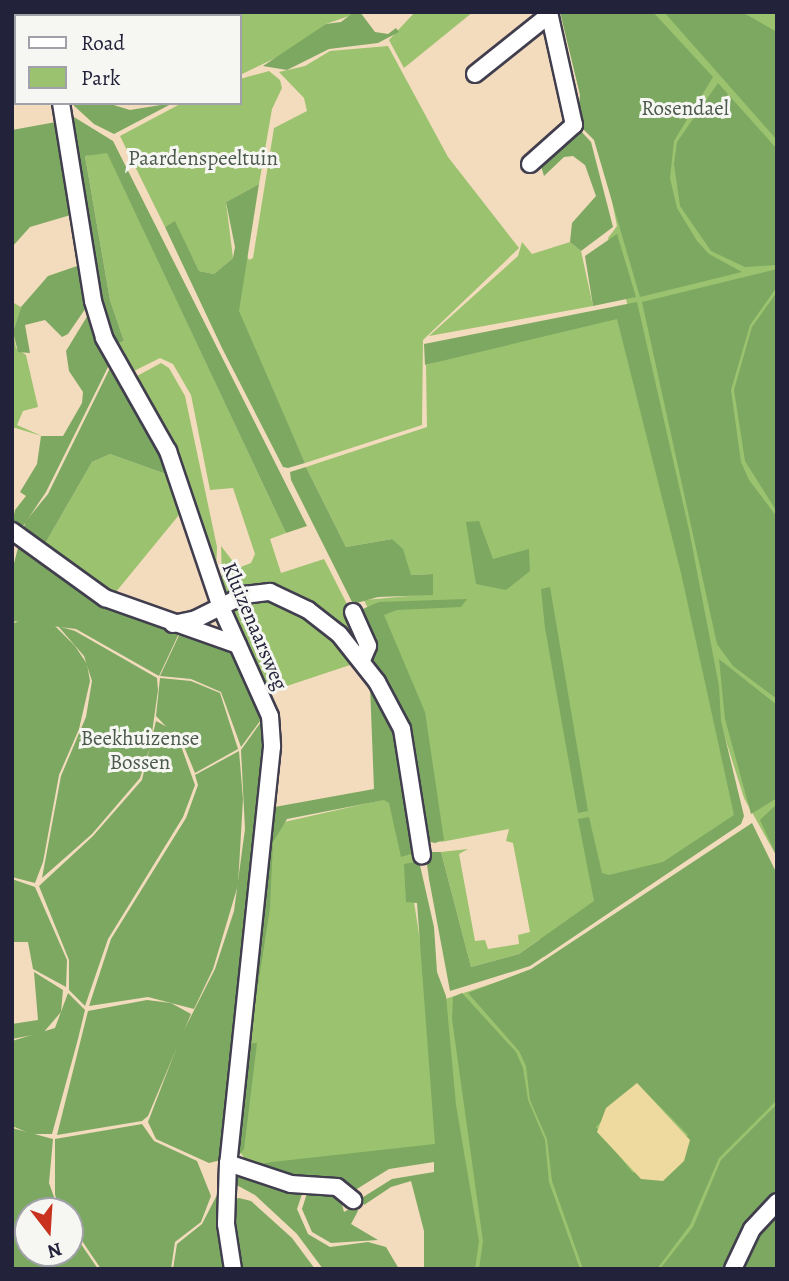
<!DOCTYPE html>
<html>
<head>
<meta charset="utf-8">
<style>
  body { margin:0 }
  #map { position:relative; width:789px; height:1281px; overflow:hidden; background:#f3dbbd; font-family:Alegreya,serif }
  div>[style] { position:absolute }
  .green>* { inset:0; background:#9bc26e }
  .forest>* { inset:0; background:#7ca861 }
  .sand>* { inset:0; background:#eeda9e }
  .roads { filter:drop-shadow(2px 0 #413e4e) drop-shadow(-2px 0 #413e4e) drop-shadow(0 2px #413e4e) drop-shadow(0 -2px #413e4e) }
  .minor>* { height:16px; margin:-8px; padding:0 8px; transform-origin:8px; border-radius:8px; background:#fff }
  span { translate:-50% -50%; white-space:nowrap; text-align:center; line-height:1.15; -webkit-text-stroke:6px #f6f6f2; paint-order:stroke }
  .park-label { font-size:21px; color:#4c5a4d }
  .street-label { font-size:21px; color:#22223b }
  .frame { position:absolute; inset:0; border:14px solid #22223b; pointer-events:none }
  .legend { position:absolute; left:14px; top:14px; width:228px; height:91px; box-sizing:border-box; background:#f6f6f2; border:2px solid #a1a1a9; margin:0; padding:9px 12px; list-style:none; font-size:21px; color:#22223b }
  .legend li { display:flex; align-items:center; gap:14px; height:35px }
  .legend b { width:35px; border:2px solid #a1a1a9 }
  .north { position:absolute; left:14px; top:1197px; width:70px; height:70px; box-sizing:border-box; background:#f6f6f2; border:2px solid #a1a1a9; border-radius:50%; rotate:163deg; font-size:19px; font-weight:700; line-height:28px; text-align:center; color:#22223b }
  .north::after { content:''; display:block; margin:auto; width:24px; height:32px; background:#c8321e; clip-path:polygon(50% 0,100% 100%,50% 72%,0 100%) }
</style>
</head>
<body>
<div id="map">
  <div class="green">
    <i style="clip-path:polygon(172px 12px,354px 12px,355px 14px,326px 24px,292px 50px,240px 75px,240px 16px,172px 16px)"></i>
    <i style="clip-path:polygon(415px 12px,473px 12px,404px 68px,389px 40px)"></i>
    <i style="clip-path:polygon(574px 12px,777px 12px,777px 857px,744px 798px,721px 725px,742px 822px,544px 957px,540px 939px,519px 954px,471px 967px,441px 852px,468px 849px,459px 854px,475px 941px,485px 940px,488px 949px,519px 944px,518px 935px,530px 932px,513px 843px,506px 841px,509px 829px,441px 842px,414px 705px,364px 600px,432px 594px,433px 574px,411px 575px,392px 539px,346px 547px,306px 467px,427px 427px,426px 365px,628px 306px,608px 238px,617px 226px)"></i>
    <i style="clip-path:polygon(388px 46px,448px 157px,519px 248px,423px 340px,422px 425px,305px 463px,238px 311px,247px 256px,249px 260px,253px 258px,274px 128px,307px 111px,304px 98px,279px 72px,305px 66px,330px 51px)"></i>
    <i style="clip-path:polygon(269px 71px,280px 80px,282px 88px,272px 109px,259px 184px,226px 202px,233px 258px,214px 274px,199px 271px,175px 222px,165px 227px,120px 136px,182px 103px,240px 103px,240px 79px)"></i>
    <i style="clip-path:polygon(107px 152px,286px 533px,270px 539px,281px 573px,324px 559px,348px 606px,364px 655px,282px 593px,223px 599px,216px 581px,222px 576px,221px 546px,238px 568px,251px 563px,255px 554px,233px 488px,210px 490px,191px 395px,173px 364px,160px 358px,134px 371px,126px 368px,111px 346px,124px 341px,110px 300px,85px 156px)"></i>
    <i style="clip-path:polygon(522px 242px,532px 254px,570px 242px,581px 251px,593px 306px,429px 336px,518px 256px)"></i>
    <i style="clip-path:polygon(12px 302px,21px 307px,13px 332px,16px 348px,26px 355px,38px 407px,23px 411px,17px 425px,42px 436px,12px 427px)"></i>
    <i style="clip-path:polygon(161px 363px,169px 368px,185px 396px,217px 547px,216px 573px,136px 384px,137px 376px)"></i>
    <i style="clip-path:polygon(110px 454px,163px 473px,171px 471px,183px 510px,111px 598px,42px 549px,92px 462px)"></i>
    <i style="clip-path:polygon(259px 595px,307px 612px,359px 662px,266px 693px,226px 608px)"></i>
    <i style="clip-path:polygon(395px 797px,407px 855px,418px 852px,419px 860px,408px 864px,430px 1004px,521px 974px,777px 875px,777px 1197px,730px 1269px,470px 1269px,451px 1154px,339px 1181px,249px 1164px,236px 1147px,271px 825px)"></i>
  </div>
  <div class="forest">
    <i style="clip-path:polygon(354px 12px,360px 12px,375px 32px,388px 34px,396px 28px,399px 32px,378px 43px,329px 49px,287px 70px,263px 66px,326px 24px,341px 22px)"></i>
    <i style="clip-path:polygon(560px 12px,653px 12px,713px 77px,674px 141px,670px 178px,677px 208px,697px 241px,709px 254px,742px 272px,640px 297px,594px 140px,577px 123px,580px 95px)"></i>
    <i style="clip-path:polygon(664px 12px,742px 12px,777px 32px,777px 140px)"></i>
    <i style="clip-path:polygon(718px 83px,777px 149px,777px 265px,745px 267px,711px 251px,680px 206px,674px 164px,677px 142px)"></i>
    <i style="clip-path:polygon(71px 103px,107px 103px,130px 110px,173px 103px,114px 134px,94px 124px)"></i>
    <i style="clip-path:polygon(69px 114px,113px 141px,307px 526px,286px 533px,107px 153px,85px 156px,110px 300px,124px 341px,111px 346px,99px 311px)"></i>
    <i style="clip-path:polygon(56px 122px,74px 214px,30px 227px,12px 247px,12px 130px)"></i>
    <i style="clip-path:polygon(579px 129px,591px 142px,613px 227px,581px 251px,570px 242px,572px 223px,596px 196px,585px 165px,573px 156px,564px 157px,544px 176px,541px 166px,545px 156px)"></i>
    <i style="clip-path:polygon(259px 184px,239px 311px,305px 463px,288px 468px,283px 467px,222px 348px,165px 227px,175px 221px,199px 271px,214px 274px,233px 258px,235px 247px,226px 202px)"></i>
    <i style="clip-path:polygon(617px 234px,636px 297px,593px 306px,585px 256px)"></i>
    <i style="clip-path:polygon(83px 264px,90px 302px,68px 334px,62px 337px,45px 320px,25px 325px,30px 353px,18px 352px,13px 332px,21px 307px,48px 276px)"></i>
    <i style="clip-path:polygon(777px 269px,777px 287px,750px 325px,731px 390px,741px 462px,749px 480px,777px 517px,777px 699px,733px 666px,717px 644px,642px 302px)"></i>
    <i style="clip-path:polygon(777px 292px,777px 512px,745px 461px,734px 390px,752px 327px)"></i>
    <i style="clip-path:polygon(637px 302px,689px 530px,719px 686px,721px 721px,744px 816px,741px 824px,530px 966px,450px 991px,429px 879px,426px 857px,430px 852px,441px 852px,471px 967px,519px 954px,594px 901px,578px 819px,589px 817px,602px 873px,609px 875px,663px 862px,734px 815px,681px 573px,617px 319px,425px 365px,424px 344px)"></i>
    <i style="clip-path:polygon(91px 310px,111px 361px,46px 492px,21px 529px,12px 526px,15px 510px,26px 496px,20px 492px,37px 464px,41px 436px,63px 436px,82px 403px,83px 392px,69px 371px,66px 351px)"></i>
    <i style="clip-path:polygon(112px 364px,171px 471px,163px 473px,110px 454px,92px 462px,42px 549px,23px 534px,25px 522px,48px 494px)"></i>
    <i style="clip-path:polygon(306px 467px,346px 547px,392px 539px,403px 549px,411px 575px,433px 574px,433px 595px,378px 597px,353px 604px,291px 480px,290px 472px)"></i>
    <i style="clip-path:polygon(479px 521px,493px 559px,529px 549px,530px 571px,506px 590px,476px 584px,466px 522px)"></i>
    <i style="clip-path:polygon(20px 540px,49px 564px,181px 629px,159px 676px,76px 629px,12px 621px,12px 571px)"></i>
    <i style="clip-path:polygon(550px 587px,588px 811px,578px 813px,545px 628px,541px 589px)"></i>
    <i style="clip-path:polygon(467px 599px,461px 607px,397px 610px,384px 615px,425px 712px,444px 840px,435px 843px,422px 840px,405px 728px,367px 661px,358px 611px,379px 602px)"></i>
    <i style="clip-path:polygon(23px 621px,55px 626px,75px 646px,87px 664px,90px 681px,79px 729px,59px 775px,43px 862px,35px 883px,12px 877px,12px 623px)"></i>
    <i style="clip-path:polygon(58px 626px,75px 631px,157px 678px,158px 690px,150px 747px,140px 778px,92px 834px,42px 878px,61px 776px,86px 717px,92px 681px,84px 656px)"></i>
    <i style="clip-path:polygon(182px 629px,230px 647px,266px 713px,241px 747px,221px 692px,191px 679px,160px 676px)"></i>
    <i style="clip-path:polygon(719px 659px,777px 705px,777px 798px,751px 814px,725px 719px)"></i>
    <i style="clip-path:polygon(160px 678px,191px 681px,220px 693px,238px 749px,195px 773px,183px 744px,156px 716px)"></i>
    <i style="clip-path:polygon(370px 685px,390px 709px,418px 852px,401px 857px,389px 803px,384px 800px,287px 819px,273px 842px,270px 908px,254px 1011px,246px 1015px,269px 808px,374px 789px)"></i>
    <i style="clip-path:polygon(266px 715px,269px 732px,225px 1159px,209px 1163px,156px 1139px,148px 1122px,181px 1036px,215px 969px,234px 911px,245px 829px,241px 750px)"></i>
    <i style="clip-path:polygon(156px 721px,169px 728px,181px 746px,195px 785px,183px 817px,108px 939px,85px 1006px,69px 990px,69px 960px,39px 886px,93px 836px,142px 780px)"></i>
    <i style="clip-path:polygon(239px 751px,243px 799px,238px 885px,213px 969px,194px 1009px,148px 997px,89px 1006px,111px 939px,186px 818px,198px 785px,195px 775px)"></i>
    <i style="clip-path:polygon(777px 804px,777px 857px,760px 820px)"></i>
    <i style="clip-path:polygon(evenodd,752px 823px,777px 874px,777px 1100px,719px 1158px,690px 1225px,657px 1269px,583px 1269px,552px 1181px,547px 1139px,530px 1100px,526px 1066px,519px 1051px,468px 993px,531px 969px,752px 823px,637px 1083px,688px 1135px,633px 1173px,596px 1127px,637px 1083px)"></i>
    <i style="clip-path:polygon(419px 861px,434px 927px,437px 972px,446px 996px,456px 1105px,479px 1241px,475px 1269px,424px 1269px,424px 1231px,411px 1181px,391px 1187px,364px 1205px,360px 1199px,392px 1179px,434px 1172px,434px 1162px,389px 1169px,352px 1192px,258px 1170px,260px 1164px,272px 1162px,435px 1144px,417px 903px,406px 902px,404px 864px)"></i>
    <i style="clip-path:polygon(12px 879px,35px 887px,67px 960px,66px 987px,33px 969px,28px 942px,12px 942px)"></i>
    <i style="clip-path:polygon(34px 972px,63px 990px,61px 1012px,43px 1033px,12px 1039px,12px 1024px,38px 1020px)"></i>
    <i style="clip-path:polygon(68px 993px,85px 1010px,78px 1039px,52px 1134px,31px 1134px,12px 1126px,12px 1041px,55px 1028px)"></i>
    <i style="clip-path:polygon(462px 993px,516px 1052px,523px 1068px,528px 1100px,545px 1140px,549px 1182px,580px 1269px,479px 1269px,483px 1241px,452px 1019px,453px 997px)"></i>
    <i style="clip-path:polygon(147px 1000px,171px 1003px,191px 1014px,148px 1116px,142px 1121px,57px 1135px,88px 1011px)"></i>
    <i style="clip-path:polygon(257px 1043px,244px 1149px,239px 1155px,232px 1152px,244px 1044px)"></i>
    <i style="clip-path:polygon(777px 1104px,777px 1198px,730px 1269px,660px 1269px,693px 1227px,721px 1160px)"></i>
    <i style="clip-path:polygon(142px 1124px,154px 1141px,197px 1161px,211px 1196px,201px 1222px,175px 1242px,171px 1269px,101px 1269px,70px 1223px,70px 1211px,62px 1211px,55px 1195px,55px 1139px)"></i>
    <i style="clip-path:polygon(12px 1128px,53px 1139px,49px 1183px,59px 1211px,28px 1211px,28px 1253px,70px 1253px,70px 1228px,98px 1269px,12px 1269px)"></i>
    <i style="clip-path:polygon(231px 1170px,303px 1191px,297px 1209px,308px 1234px,330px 1247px,368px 1242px,386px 1247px,399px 1269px,323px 1269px,297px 1234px,255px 1195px,231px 1182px)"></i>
    <i style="clip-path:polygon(308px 1190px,338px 1190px,344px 1212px,355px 1206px,358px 1211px,351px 1224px,378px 1240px,331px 1243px,312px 1232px,302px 1209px)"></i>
    <i style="clip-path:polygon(218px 1193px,223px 1193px,230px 1269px,173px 1269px,177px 1244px,202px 1224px)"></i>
    <i style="clip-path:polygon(239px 1198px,251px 1201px,292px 1238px,315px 1269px,237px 1269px,230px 1201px)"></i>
    <i style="clip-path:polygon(777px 1207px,777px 1269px,736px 1269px,744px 1247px)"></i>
  </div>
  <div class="sand">
    <i style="clip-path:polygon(637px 1083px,690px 1140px,684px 1161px,663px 1181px,641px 1179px,597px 1132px,606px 1108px)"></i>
  </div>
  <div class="roads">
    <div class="minor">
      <i style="left:77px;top:16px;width:4px;rotate:-90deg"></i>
      <i style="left:12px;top:64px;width:4px;rotate:27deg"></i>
      <i style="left:475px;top:74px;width:95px;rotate:-38.6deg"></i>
      <i style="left:61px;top:103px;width:201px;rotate:80.8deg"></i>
      <i style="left:93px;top:301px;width:39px;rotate:73deg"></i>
      <i style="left:104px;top:338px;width:130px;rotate:60.5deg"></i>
      <i style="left:168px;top:451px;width:163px;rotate:71.3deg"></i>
      <i style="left:220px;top:605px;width:122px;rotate:65.8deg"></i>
      <i style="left:270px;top:716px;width:31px;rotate:86deg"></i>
      <i style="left:272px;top:747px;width:418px;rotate:96deg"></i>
      <i style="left:228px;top:1163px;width:61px;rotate:91.9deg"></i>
      <i style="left:226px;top:1224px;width:46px;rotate:81.2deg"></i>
      <i style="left:530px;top:164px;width:59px;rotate:-41.6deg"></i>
      <i style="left:574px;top:125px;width:116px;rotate:-102.5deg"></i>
      <i style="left:12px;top:531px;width:115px;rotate:35.8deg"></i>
      <i style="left:105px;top:598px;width:141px;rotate:19.5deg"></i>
      <i style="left:353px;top:612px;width:37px;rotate:66deg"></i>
      <i style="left:368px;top:646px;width:15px;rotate:113deg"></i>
      <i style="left:173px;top:624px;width:24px;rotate:-12deg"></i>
      <i style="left:196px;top:619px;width:54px;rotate:-26.6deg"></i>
      <i style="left:244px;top:595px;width:26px;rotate:-7deg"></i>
      <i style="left:270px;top:592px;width:42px;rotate:25.3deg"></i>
      <i style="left:308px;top:610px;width:39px;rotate:38deg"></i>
      <i style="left:339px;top:634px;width:61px;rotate:51.6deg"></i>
      <i style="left:377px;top:682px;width:53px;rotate:62deg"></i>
      <i style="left:402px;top:729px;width:128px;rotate:81deg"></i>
      <i style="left:228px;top:1163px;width:66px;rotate:18.4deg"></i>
      <i style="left:291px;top:1184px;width:46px;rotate:3.7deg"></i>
      <i style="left:337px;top:1187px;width:21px;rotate:39deg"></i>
      <i style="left:733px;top:1269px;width:44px;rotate:-64.6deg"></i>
      <i style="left:752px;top:1229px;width:37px;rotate:-47deg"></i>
    </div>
  </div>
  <div class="park-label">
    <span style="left:685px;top:108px">Rosendael</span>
    <span style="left:203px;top:158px">Paardenspeeltuin</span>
    <span style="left:140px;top:750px">Beekhuizense<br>Bossen</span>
  </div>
  <div class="street-label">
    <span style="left:255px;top:626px;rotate:67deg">Kluizenaarsweg</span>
  </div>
  <div class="frame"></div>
  <ul class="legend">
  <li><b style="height:9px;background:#fff"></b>Road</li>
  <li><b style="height:19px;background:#9bc26e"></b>Park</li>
  </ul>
  <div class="north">N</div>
</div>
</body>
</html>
